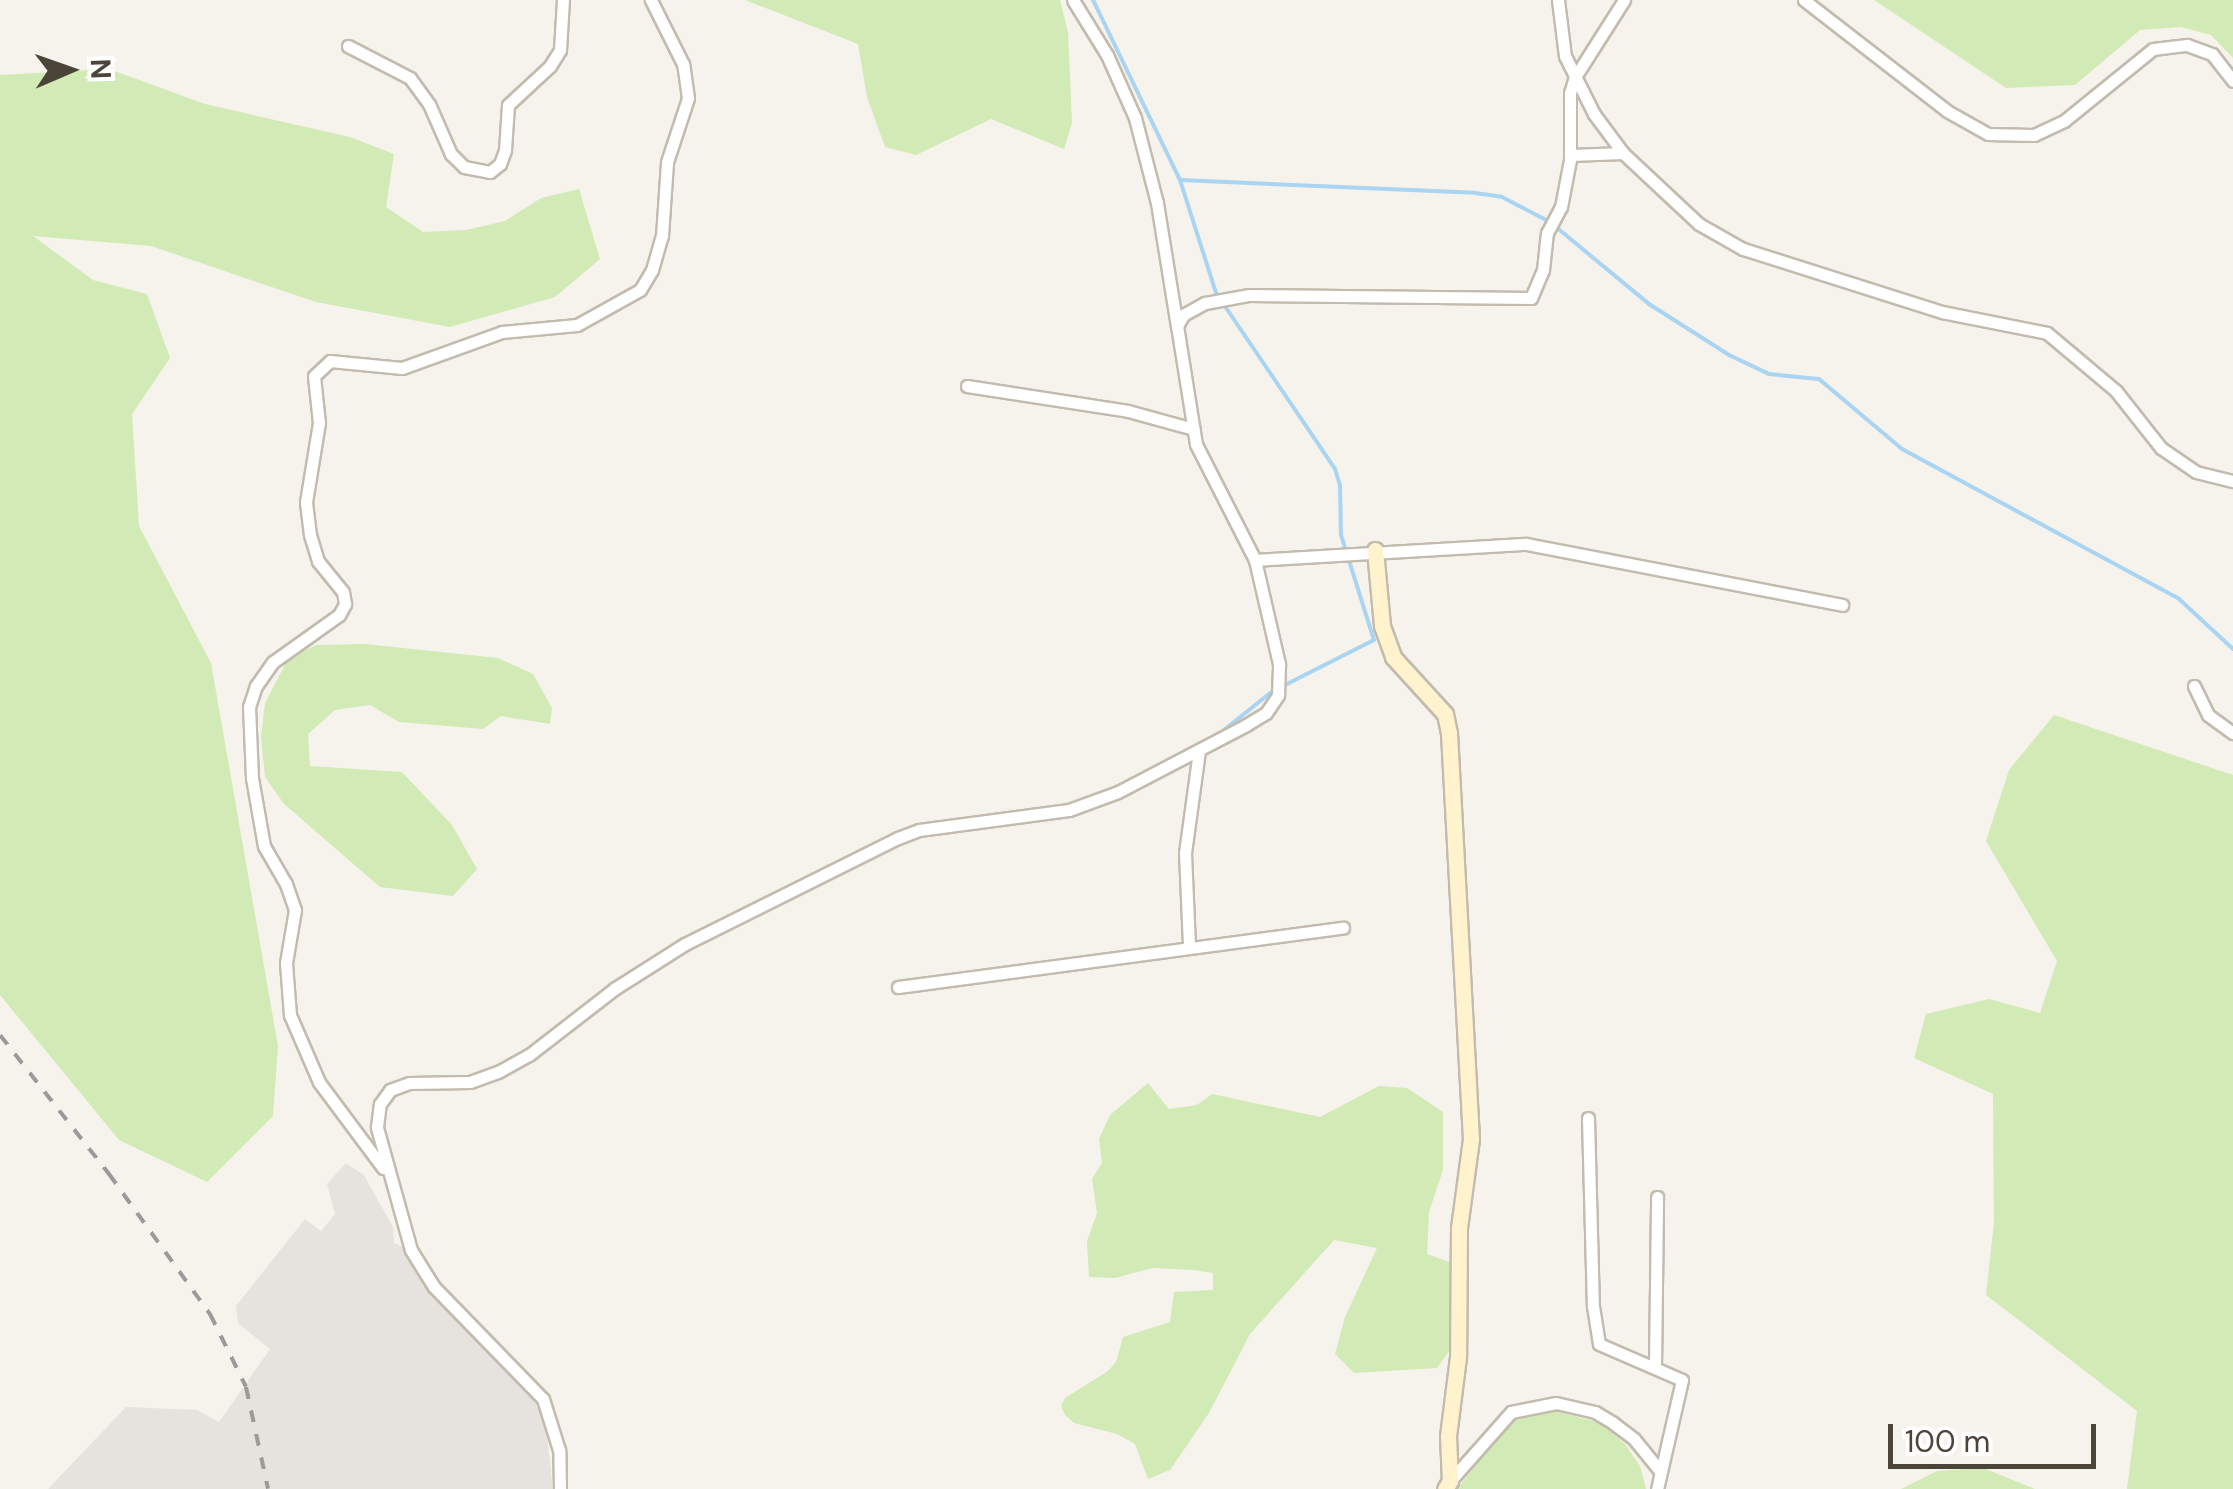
<!DOCTYPE html>
<html>
<head>
<meta charset="utf-8">
<style>
  body { margin:0 }
  #map { position:relative; width:2233px; height:1489px; overflow:hidden; background:#f6f3ec; font-family:"DM Sans",sans-serif }
  div>[style] { position:absolute }
  .industrial>* { inset:0; background:#e6e2dd }
  .green>* { inset:0; background:#d2eab5 }
  .stream>* { height:4px; margin:-2px; padding:0 2px; transform-origin:2px; border-radius:2px; background:#a9d4f2 }
  .roads { filter:drop-shadow(2px 0 #c2bbae) drop-shadow(-2px 0 #c2bbae) drop-shadow(0 2px #c2bbae) drop-shadow(0 -2px #c2bbae) }
  .street>* { height:11px; margin:-5.5px; padding:0 5.5px; transform-origin:5.5px; border-radius:5.5px; background:#fff }
  .secondary>* { height:15px; margin:-7.5px; padding:0 7.5px; transform-origin:7.5px; border-radius:7.5px; background:#fff3cd }
  .rail>* { height:4px; margin-top:-2px; transform-origin:0; background:repeating-linear-gradient(90deg,#9a9a9a 0 12px,transparent 0 24px) }
  span { translate:-50% -50%; white-space:nowrap; text-align:center; line-height:1.15; -webkit-text-stroke:8px #fff; paint-order:stroke }
  .north { position:absolute; left:20px; top:20px; width:100px; height:100px; -webkit-text-stroke:8px #fff; paint-order:stroke; rotate:88deg; font-size:28px; font-weight:700; line-height:40px; text-align:center; color:#4b4439 }
  .north::after { content:''; display:block; margin:auto; width:35px; height:45px; background:#4b4439; clip-path:polygon(50% 0,100% 100%,50% 72%,0 100%) }
  .scale { position:absolute; left:1888px; top:1424px; width:208px; height:45px; box-sizing:border-box; border:5px solid #4b4439; border-top:0; padding-left:12px; font-size:30px; line-height:35px; white-space:nowrap; color:#4b4439; -webkit-text-stroke:8px #fff; paint-order:stroke }
</style>
</head>
<body>
<div id="map">
  <div class="industrial">
    <i style="clip-path:polygon(346px 1163px,364px 1175px,393px 1227px,394px 1243px,405px 1248px,431px 1293px,528px 1392px,545px 1419px,553px 1489px,48px 1489px,126px 1407px,197px 1410px,219px 1422px,270px 1349px,238px 1323px,236px 1306px,305px 1219px,321px 1231px,335px 1214px,327px 1184px)"></i>
  </div>
  <div class="green">
    <i style="clip-path:polygon(745px 0,1060px 0,1068px 32px,1072px 123px,1064px 149px,991px 119px,916px 155px,885px 147px,867px 97px,858px 44px)"></i>
    <i style="clip-path:polygon(1874px 0,2233px 0,2233px 58px,2211px 35px,2181px 27px,2140px 30px,2075px 85px,2006px 88px)"></i>
    <i style="clip-path:polygon(109px 69px,205px 104px,350px 137px,394px 154px,386px 207px,423px 232px,466px 230px,505px 221px,541px 198px,579px 189px,600px 259px,555px 297px,450px 327px,316px 302px,151px 246px,33px 236px,93px 280px,147px 294px,170px 358px,132px 414px,139px 526px,211px 663px,278px 1046px,273px 1116px,207px 1182px,119px 1140px,0 995px,0 75px)"></i>
    <i style="clip-path:polygon(365px 644px,498px 658px,533px 674px,552px 708px,550px 724px,501px 716px,483px 729px,399px 722px,370px 705px,335px 710px,308px 734px,310px 766px,402px 772px,452px 825px,477px 869px,453px 896px,380px 887px,284px 804px,265px 777px,261px 737px,265px 703px,289px 657px,317px 645px)"></i>
    <i style="clip-path:polygon(2054px 715px,2233px 775px,2233px 1489px,2127px 1489px,2137px 1411px,1986px 1295px,1994px 1222px,1993px 1094px,1914px 1058px,1926px 1014px,1989px 999px,2040px 1013px,2057px 961px,1986px 841px,2009px 770px)"></i>
    <i style="clip-path:polygon(1148px 1083px,1169px 1109px,1197px 1105px,1212px 1094px,1320px 1117px,1379px 1086px,1407px 1088px,1443px 1112px,1443px 1170px,1429px 1212px,1427px 1254px,1452px 1263px,1452px 1347px,1437px 1368px,1354px 1373px,1335px 1354px,1345px 1317px,1377px 1248px,1334px 1240px,1250px 1334px,1209px 1413px,1170px 1470px,1148px 1479px,1135px 1444px,1117px 1434px,1074px 1423px,1065px 1415px,1061px 1406px,1065px 1398px,1108px 1371px,1116px 1362px,1123px 1337px,1170px 1322px,1174px 1292px,1213px 1290px,1213px 1273px,1193px 1270px,1153px 1268px,1115px 1278px,1089px 1277px,1087px 1241px,1097px 1213px,1092px 1179px,1102px 1163px,1099px 1139px,1110px 1115px)"></i>
    <i style="clip-path:polygon(1550px 1410px,1601px 1423px,1625px 1444px,1640px 1466px,1646px 1489px,1457px 1489px,1510px 1421px)"></i>
    <i style="clip-path:polygon(1983px 1468px,2035px 1489px,1901px 1489px,1937px 1471px)"></i>
  </div>
  <div class="stream">
    <i style="left:1093px;top:0;width:200px;rotate:64.2deg"></i>
    <i style="left:1180px;top:180px;width:295px;rotate:2.5deg"></i>
    <i style="left:1475px;top:193px;width:27px;rotate:8deg"></i>
    <i style="left:1502px;top:197px;width:52px;rotate:27.6deg"></i>
    <i style="left:1180px;top:180px;width:119px;rotate:72.3deg"></i>
    <i style="left:1216px;top:293px;width:212px;rotate:55.9deg"></i>
    <i style="left:1335px;top:469px;width:17px;rotate:73deg"></i>
    <i style="left:1340px;top:485px;width:50px;rotate:88.9deg"></i>
    <i style="left:1341px;top:535px;width:110px;rotate:72.6deg"></i>
    <i style="left:1374px;top:640px;width:102px;rotate:153.2deg"></i>
    <i style="left:1556px;top:227px;width:121px;rotate:39.6deg"></i>
    <i style="left:1649px;top:304px;width:95px;rotate:32.5deg"></i>
    <i style="left:1729px;top:355px;width:44px;rotate:25.4deg"></i>
    <i style="left:1769px;top:374px;width:50px;rotate:5.7deg"></i>
    <i style="left:1819px;top:379px;width:109px;rotate:40.1deg"></i>
    <i style="left:1902px;top:449px;width:314px;rotate:28.4deg"></i>
    <i style="left:2178px;top:598px;width:75px;rotate:42.8deg"></i>
    <i style="left:1224px;top:730px;width:64px;rotate:-38.7deg"></i>
  </div>
  <div class="roads">
    <div class="street">
      <i style="left:1073px;top:0;width:65px;rotate:58.3deg"></i>
      <i style="left:1107px;top:55px;width:69px;rotate:66deg"></i>
      <i style="left:1135px;top:118px;width:88px;rotate:75.5deg"></i>
      <i style="left:1157px;top:203px;width:125px;rotate:80.8deg"></i>
      <i style="left:1558px;top:0;width:56px;rotate:82.9deg"></i>
      <i style="left:1565px;top:56px;width:65px;rotate:63.4deg"></i>
      <i style="left:1594px;top:114px;width:49px;rotate:53.4deg"></i>
      <i style="left:1623px;top:153px;width:104px;rotate:43.1deg"></i>
      <i style="left:1699px;top:224px;width:51px;rotate:29.6deg"></i>
      <i style="left:1743px;top:249px;width:209px;rotate:17.6deg"></i>
      <i style="left:1942px;top:312px;width:107px;rotate:11.3deg"></i>
      <i style="left:2047px;top:333px;width:90px;rotate:40deg"></i>
      <i style="left:2116px;top:391px;width:73px;rotate:51.7deg"></i>
      <i style="left:2161px;top:448px;width:42px;rotate:34.4deg"></i>
      <i style="left:2196px;top:472px;width:38px;rotate:14deg"></i>
      <i style="left:1804px;top:0;width:181px;rotate:37.8deg"></i>
      <i style="left:1947px;top:111px;width:47px;rotate:29.3deg"></i>
      <i style="left:1988px;top:134px;width:46px;rotate:1.2deg"></i>
      <i style="left:2034px;top:135px;width:33px;rotate:-25deg"></i>
      <i style="left:2064px;top:121px;width:114px;rotate:-39deg"></i>
      <i style="left:2153px;top:49px;width:34px;rotate:-7deg"></i>
      <i style="left:2187px;top:45px;width:27px;rotate:20deg"></i>
      <i style="left:2212px;top:54px;width:34px;rotate:52deg"></i>
      <i style="left:348px;top:46px;width:70px;rotate:27.3deg"></i>
      <i style="left:410px;top:78px;width:32px;rotate:54deg"></i>
      <i style="left:429px;top:104px;width:55px;rotate:66.3deg"></i>
      <i style="left:451px;top:154px;width:18px;rotate:45deg"></i>
      <i style="left:464px;top:167px;width:26px;rotate:11deg"></i>
      <i style="left:490px;top:172px;width:13px;rotate:-39deg"></i>
      <i style="left:500px;top:164px;width:15px;rotate:-70deg"></i>
      <i style="left:505px;top:150px;width:45px;rotate:-86.2deg"></i>
      <i style="left:508px;top:105px;width:57px;rotate:-42.9deg"></i>
      <i style="left:550px;top:66px;width:19px;rotate:-58deg"></i>
      <i style="left:560px;top:50px;width:50px;rotate:-86.6deg"></i>
      <i style="left:1570px;top:155px;width:53px;rotate:-2.2deg"></i>
      <i style="left:967px;top:386px;width:163px;rotate:8.8deg"></i>
      <i style="left:1128px;top:411px;width:68px;rotate:15.3deg"></i>
      <i style="left:1255px;top:560px;width:130px;rotate:-117deg"></i>
      <i style="left:1196px;top:444px;width:120px;rotate:-99.1deg"></i>
      <i style="left:1177px;top:326px;width:13px;rotate:-61deg"></i>
      <i style="left:1183px;top:315px;width:25px;rotate:-29deg"></i>
      <i style="left:1205px;top:303px;width:45px;rotate:-10.3deg"></i>
      <i style="left:1249px;top:295px;width:282px;rotate:0.6deg"></i>
      <i style="left:1531px;top:298px;width:30px;rotate:-67deg"></i>
      <i style="left:1543px;top:270px;width:37px;rotate:-84deg"></i>
      <i style="left:1547px;top:233px;width:30px;rotate:-62deg"></i>
      <i style="left:1561px;top:207px;width:48px;rotate:-79.2deg"></i>
      <i style="left:1570px;top:160px;width:67px;rotate:-90deg"></i>
      <i style="left:1570px;top:93px;width:17px;rotate:-73deg"></i>
      <i style="left:1575px;top:77px;width:91px;rotate:-57.5deg"></i>
      <i style="left:2194px;top:686px;width:32px;rotate:64deg"></i>
      <i style="left:2208px;top:715px;width:31px;rotate:36deg"></i>
      <i style="left:1189px;top:945px;width:92px;rotate:-92.5deg"></i>
      <i style="left:1185px;top:853px;width:103px;rotate:-82.2deg"></i>
      <i style="left:898px;top:987px;width:449px;rotate:-7.6deg"></i>
      <i style="left:1588px;top:1118px;width:188px;rotate:88.5deg"></i>
      <i style="left:1593px;top:1306px;width:38px;rotate:81deg"></i>
      <i style="left:1599px;top:1344px;width:90px;rotate:23.4deg"></i>
      <i style="left:1682px;top:1380px;width:112px;rotate:102.9deg"></i>
      <i style="left:383px;top:1168px;width:107px;rotate:-126.7deg"></i>
      <i style="left:319px;top:1082px;width:73px;rotate:-113.4deg"></i>
      <i style="left:290px;top:1015px;width:52px;rotate:-94.4deg"></i>
      <i style="left:286px;top:963px;width:54px;rotate:-80.4deg"></i>
      <i style="left:295px;top:910px;width:28px;rotate:-109deg"></i>
      <i style="left:286px;top:884px;width:44px;rotate:-120.1deg"></i>
      <i style="left:264px;top:846px;width:69px;rotate:-100deg"></i>
      <i style="left:252px;top:778px;width:71px;rotate:-92.4deg"></i>
      <i style="left:249px;top:707px;width:22px;rotate:-72deg"></i>
      <i style="left:256px;top:686px;width:29px;rotate:-55deg"></i>
      <i style="left:273px;top:662px;width:81px;rotate:-35.5deg"></i>
      <i style="left:339px;top:615px;width:13px;rotate:-61deg"></i>
      <i style="left:345px;top:604px;width:12px;rotate:-99deg"></i>
      <i style="left:343px;top:592px;width:40px;rotate:-129deg"></i>
      <i style="left:318px;top:561px;width:27px;rotate:-107deg"></i>
      <i style="left:310px;top:535px;width:33px;rotate:-97deg"></i>
      <i style="left:306px;top:502px;width:80px;rotate:-80.7deg"></i>
      <i style="left:319px;top:423px;width:47px;rotate:-96.1deg"></i>
      <i style="left:314px;top:376px;width:22px;rotate:-43deg"></i>
      <i style="left:330px;top:361px;width:72px;rotate:5.6deg"></i>
      <i style="left:402px;top:368px;width:106px;rotate:-19.8deg"></i>
      <i style="left:502px;top:332px;width:75px;rotate:-5.3deg"></i>
      <i style="left:577px;top:325px;width:72px;rotate:-29.1deg"></i>
      <i style="left:640px;top:290px;width:23px;rotate:-59deg"></i>
      <i style="left:652px;top:270px;width:35px;rotate:-74deg"></i>
      <i style="left:662px;top:236px;width:74px;rotate:-86.1deg"></i>
      <i style="left:667px;top:162px;width:67px;rotate:-71.8deg"></i>
      <i style="left:688px;top:98px;width:34px;rotate:-98deg"></i>
      <i style="left:683px;top:64px;width:72px;rotate:-116.6deg"></i>
      <i style="left:1655px;top:1368px;width:171px;rotate:-89.3deg"></i>
      <i style="left:1450px;top:1481px;width:92px;rotate:-48.5deg"></i>
      <i style="left:1511px;top:1412px;width:46px;rotate:-11.3deg"></i>
      <i style="left:1556px;top:1403px;width:40px;rotate:13deg"></i>
      <i style="left:1595px;top:1412px;width:21px;rotate:31deg"></i>
      <i style="left:1613px;top:1423px;width:26px;rotate:37deg"></i>
      <i style="left:1634px;top:1439px;width:41px;rotate:50.9deg"></i>
      <i style="left:560px;top:1489px;width:39px;rotate:-91deg"></i>
      <i style="left:559px;top:1450px;width:53px;rotate:-107.4deg"></i>
      <i style="left:543px;top:1399px;width:156px;rotate:-134.2deg"></i>
      <i style="left:434px;top:1287px;width:44px;rotate:-121.9deg"></i>
      <i style="left:411px;top:1250px;width:128px;rotate:-105.5deg"></i>
      <i style="left:377px;top:1127px;width:23px;rotate:-83deg"></i>
      <i style="left:380px;top:1104px;width:17px;rotate:-54deg"></i>
      <i style="left:390px;top:1090px;width:20px;rotate:-20deg"></i>
      <i style="left:409px;top:1083px;width:61px;rotate:-0.9deg"></i>
      <i style="left:470px;top:1082px;width:30px;rotate:-20deg"></i>
      <i style="left:498px;top:1072px;width:35px;rotate:-29deg"></i>
      <i style="left:529px;top:1055px;width:108px;rotate:-37.8deg"></i>
      <i style="left:614px;top:989px;width:84px;rotate:-32.4deg"></i>
      <i style="left:685px;top:944px;width:238px;rotate:-26.5deg"></i>
      <i style="left:898px;top:838px;width:22px;rotate:-21deg"></i>
      <i style="left:919px;top:830px;width:151px;rotate:-7.6deg"></i>
      <i style="left:1069px;top:810px;width:52px;rotate:-20.2deg"></i>
      <i style="left:1118px;top:792px;width:144px;rotate:-27.6deg"></i>
      <i style="left:1246px;top:725px;width:23px;rotate:-31deg"></i>
      <i style="left:1266px;top:713px;width:22px;rotate:-56deg"></i>
      <i style="left:1278px;top:695px;width:31px;rotate:-88deg"></i>
      <i style="left:1279px;top:664px;width:107px;rotate:-103deg"></i>
      <i style="left:1255px;top:560px;width:271px;rotate:-3.4deg"></i>
      <i style="left:1526px;top:544px;width:322px;rotate:10.9deg"></i>
    </div>
    <div class="secondary">
      <i style="left:1375px;top:550px;width:76px;rotate:84.7deg"></i>
      <i style="left:1382px;top:626px;width:33px;rotate:70deg"></i>
      <i style="left:1393px;top:657px;width:77px;rotate:47.6deg"></i>
      <i style="left:1445px;top:714px;width:19px;rotate:78deg"></i>
      <i style="left:1449px;top:733px;width:407px;rotate:86.9deg"></i>
      <i style="left:1471px;top:1139px;width:90px;rotate:97.7deg"></i>
      <i style="left:1459px;top:1228px;width:129px;rotate:90.4deg"></i>
      <i style="left:1458px;top:1357px;width:80px;rotate:97.2deg"></i>
      <i style="left:1448px;top:1436px;width:45px;rotate:87.5deg"></i>
      <i style="left:1450px;top:1481px;width:9px;rotate:122deg"></i>
    </div>
  </div>
  <div class="rail">
    <i style="left:0;top:1035px;width:177px;rotate:51.9deg"></i>
    <i style="left:109px;top:1174px;width:173px;rotate:54.2deg"></i>
    <i style="left:210px;top:1314px;width:81px;rotate:63.7deg"></i>
    <i style="left:246px;top:1387px;width:104px;rotate:77.8deg"></i>
  </div>
  <div class="north">N</div>
  <div class="scale">100 m</div>
</div>
</body>
</html>
